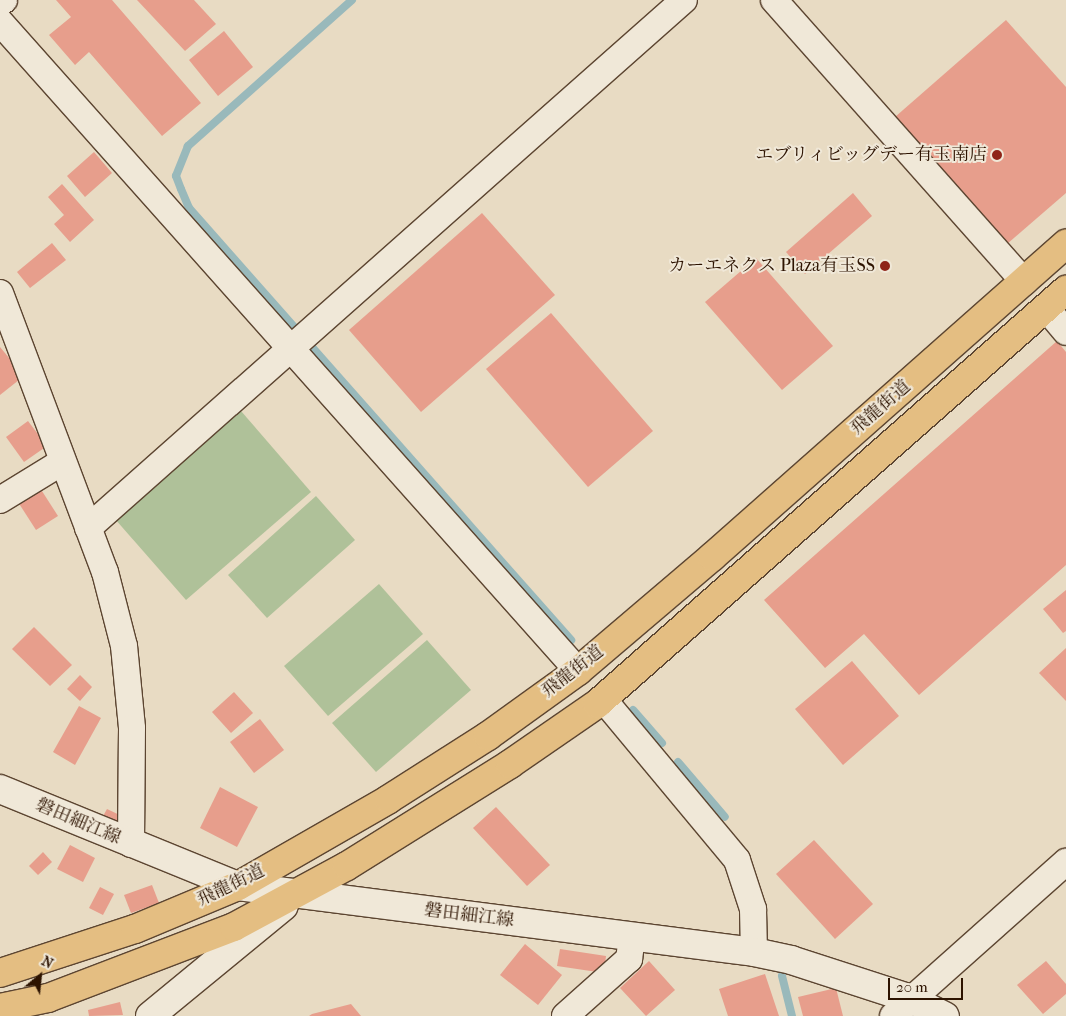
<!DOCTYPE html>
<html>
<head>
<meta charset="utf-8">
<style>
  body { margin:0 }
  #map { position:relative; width:1066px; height:1016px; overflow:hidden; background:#e8dbc3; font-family:"IM FELL French Canon","Noto Serif JP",serif }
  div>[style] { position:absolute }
  .green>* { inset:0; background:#afc199 }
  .stream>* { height:8px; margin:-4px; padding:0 4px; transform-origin:4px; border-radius:4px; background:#99b9bb }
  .building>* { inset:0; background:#e79e8c }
  .roads { filter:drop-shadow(1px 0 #5c4531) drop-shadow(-1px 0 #5c4531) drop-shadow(0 1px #5c4531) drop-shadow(0 -1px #5c4531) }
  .street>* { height:26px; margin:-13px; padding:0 13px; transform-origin:13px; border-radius:13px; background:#f0e8d8 }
  .secondary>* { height:28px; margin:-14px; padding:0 14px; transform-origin:14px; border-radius:14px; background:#f0e8d8 }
  .highway>* { height:28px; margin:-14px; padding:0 14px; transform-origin:14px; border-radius:14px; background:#e4be82 }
  .dots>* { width:14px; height:14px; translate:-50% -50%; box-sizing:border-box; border:2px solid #f0e8d8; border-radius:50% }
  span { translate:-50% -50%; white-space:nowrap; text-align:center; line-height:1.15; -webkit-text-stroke:4px #f0e8d8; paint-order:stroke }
  .poi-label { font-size:18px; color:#2d1300 }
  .right { translate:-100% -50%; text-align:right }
  .street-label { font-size:18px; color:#2d1300 }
  .north { position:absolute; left:15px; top:951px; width:50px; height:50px; -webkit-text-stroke:4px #f0e8d8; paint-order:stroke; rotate:28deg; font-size:14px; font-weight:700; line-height:20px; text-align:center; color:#2d1300 }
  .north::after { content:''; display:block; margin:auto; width:18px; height:22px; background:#2d1300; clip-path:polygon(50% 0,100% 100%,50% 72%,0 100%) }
  .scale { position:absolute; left:888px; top:978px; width:75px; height:22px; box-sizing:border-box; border:2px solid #2d1300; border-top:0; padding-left:6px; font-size:15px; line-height:18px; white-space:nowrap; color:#2d1300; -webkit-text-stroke:4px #f0e8d8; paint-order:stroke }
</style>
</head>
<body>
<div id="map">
  <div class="green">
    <i style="clip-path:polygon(241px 411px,311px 492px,186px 600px,115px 519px)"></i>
    <i style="clip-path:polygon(316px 496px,355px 540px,267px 618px,228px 575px)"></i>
    <i style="clip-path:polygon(379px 584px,423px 634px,328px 716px,284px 666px)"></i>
    <i style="clip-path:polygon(427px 640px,471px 690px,376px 772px,332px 723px)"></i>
  </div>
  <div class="stream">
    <i style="left:352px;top:0;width:220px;rotate:138.3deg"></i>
    <i style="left:188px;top:146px;width:32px;rotate:112deg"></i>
    <i style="left:176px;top:176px;width:14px;rotate:69deg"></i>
    <i style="left:181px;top:189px;width:21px;rotate:67deg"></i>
    <i style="left:189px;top:208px;width:577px;rotate:48.51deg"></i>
    <i style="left:633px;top:710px;width:44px;rotate:48.7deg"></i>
    <i style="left:678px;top:762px;width:72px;rotate:49.5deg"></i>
    <i style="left:782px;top:976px;width:41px;rotate:76deg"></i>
  </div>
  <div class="building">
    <i style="clip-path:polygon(56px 0,112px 0,201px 103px,162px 136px,89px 52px,75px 65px,49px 35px,71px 17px)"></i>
    <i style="clip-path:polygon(137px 0,194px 0,216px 24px,185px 51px)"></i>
    <i style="clip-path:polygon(1006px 20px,1066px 87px,1066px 193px,1007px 244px,895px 117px)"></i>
    <i style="clip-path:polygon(224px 31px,253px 67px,218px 96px,189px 60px)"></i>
    <i style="clip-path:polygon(94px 152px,112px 173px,85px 197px,67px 176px)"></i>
    <i style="clip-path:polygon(62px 184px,94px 220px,70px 242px,54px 224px,64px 215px,48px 197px)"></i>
    <i style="clip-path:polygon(853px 193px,872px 216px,805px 274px,786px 252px)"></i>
    <i style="clip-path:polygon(482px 213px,555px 295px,421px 412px,349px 330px)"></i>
    <i style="clip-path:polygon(52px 243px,66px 260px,30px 288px,17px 272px)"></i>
    <i style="clip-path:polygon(756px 258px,833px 346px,782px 390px,705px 302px)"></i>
    <i style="clip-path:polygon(551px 313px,653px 431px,588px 487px,486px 369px)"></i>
    <i style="clip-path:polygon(1057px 341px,1066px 352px,1066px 565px,919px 695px,864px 634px,825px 668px,764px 600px)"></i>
    <i style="clip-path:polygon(0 347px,24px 376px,0 395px)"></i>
    <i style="clip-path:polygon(28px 421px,47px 446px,24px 462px,6px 437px)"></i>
    <i style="clip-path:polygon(40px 488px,58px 516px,36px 530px,18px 502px)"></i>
    <i style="clip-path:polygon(1066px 590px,1066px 631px,1063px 633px,1043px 609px)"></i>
    <i style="clip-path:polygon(34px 627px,72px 665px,50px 686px,12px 649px)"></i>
    <i style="clip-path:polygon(1066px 648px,1066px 701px,1039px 673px)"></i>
    <i style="clip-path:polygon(852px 661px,899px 716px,843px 765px,795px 709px)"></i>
    <i style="clip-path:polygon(80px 675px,92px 687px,80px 701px,67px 689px)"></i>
    <i style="clip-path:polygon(234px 692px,253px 713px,231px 733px,212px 712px)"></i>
    <i style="clip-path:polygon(79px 706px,101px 718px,75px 765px,53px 752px)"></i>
    <i style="clip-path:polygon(260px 719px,284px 750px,254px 773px,230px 742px)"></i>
    <i style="clip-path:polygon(220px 787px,258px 807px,237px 847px,200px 828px)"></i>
    <i style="clip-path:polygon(496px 807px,550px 865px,527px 886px,473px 828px)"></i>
    <i style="clip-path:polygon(107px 809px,126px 818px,121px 827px,102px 818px)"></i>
    <i style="clip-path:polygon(814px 840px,873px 904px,835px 939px,776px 874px)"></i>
    <i style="clip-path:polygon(70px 845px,95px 858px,83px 882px,57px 869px)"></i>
    <i style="clip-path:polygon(43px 852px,52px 862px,38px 875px,29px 866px)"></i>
    <i style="clip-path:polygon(152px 885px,159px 903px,131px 913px,124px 895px)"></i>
    <i style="clip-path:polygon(100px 887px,114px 894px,103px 915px,89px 908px)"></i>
    <i style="clip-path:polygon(525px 944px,562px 975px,538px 1005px,500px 975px)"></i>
    <i style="clip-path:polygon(560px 949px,606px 956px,604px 973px,557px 966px)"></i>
    <i style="clip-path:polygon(649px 961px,675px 990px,646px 1016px,620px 988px)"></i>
    <i style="clip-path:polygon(1046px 961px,1066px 984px,1066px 994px,1043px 1014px,1017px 985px)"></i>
    <i style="clip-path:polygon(765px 974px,779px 1016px,728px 1016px,719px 989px)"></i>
    <i style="clip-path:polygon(836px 988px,843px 1016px,803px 1016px,798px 997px)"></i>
    <i style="clip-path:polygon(120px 1002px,123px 1015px,89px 1016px,88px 1010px)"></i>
    <i style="clip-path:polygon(351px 1004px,361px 1016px,309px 1016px,312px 1014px)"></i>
  </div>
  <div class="roads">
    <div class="street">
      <i style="left:774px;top:0;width:377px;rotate:48.4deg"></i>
      <i style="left:0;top:3px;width:5px;rotate:-37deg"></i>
      <i style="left:0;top:22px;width:869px;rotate:48.31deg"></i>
      <i style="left:0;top:293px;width:298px;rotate:69.4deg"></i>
      <i style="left:105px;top:572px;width:76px;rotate:75.6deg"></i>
      <i style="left:124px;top:646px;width:82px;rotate:84.4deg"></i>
      <i style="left:132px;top:728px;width:116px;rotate:90.5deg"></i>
      <i style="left:1046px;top:308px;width:31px;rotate:50deg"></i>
      <i style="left:0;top:500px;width:73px;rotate:-31.5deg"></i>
      <i style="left:88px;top:528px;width:796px;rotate:-41.54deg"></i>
      <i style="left:603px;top:699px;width:209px;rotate:50.2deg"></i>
      <i style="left:737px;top:860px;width:52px;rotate:71.9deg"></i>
      <i style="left:753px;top:909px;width:43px;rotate:88.7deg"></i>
      <i style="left:565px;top:1016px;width:86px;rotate:-41.7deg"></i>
      <i style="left:629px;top:959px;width:22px;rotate:-82deg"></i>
      <i style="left:893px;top:1016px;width:232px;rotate:-41.7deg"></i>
    </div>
    <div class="secondary">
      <i style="left:0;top:789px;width:257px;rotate:22.2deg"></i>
      <i style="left:238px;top:886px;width:520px;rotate:7.29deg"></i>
      <i style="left:754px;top:952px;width:38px;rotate:12deg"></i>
      <i style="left:791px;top:960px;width:126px;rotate:18deg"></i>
      <i style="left:911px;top:999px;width:38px;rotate:27deg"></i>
      <i style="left:150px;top:1016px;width:173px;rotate:-39.4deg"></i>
    </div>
    <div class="highway">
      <i style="left:0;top:973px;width:142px;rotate:-18.1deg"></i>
      <i style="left:135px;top:929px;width:112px;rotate:-22.7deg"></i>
      <i style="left:238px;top:886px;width:174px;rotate:-29.9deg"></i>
      <i style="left:389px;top:799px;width:117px;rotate:-32.5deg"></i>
      <i style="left:488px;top:736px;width:111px;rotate:-35.8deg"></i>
      <i style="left:578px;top:671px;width:176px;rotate:-40.4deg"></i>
      <i style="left:712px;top:557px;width:473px;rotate:-41.5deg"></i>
      <i style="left:0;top:1008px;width:49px;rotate:-11.8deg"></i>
      <i style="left:48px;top:998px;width:199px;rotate:-20.9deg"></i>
      <i style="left:234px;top:927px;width:128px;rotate:-28.4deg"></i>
      <i style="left:347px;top:866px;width:192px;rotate:-32deg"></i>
      <i style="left:510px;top:764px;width:106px;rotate:-34.6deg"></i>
      <i style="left:597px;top:704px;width:626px;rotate:-41.44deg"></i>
    </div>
  </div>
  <div class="dots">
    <i style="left:997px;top:155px;background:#8f2418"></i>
    <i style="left:885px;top:266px;background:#8f2418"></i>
  </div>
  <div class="poi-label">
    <span class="right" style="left:987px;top:155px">エブリィビッグデー有玉南店</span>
    <span class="right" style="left:875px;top:266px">カーエネクス Plaza有玉SS</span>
  </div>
  <div class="street-label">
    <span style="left:881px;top:408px;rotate:-41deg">飛龍街道</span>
    <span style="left:573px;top:672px;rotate:-38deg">飛龍街道</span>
    <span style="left:78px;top:822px;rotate:23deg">磐田細江線</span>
    <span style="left:231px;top:886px;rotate:-26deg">飛龍街道</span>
    <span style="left:469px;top:916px;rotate:7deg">磐田細江線</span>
  </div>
  <div class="north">N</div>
  <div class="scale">20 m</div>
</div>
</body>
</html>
